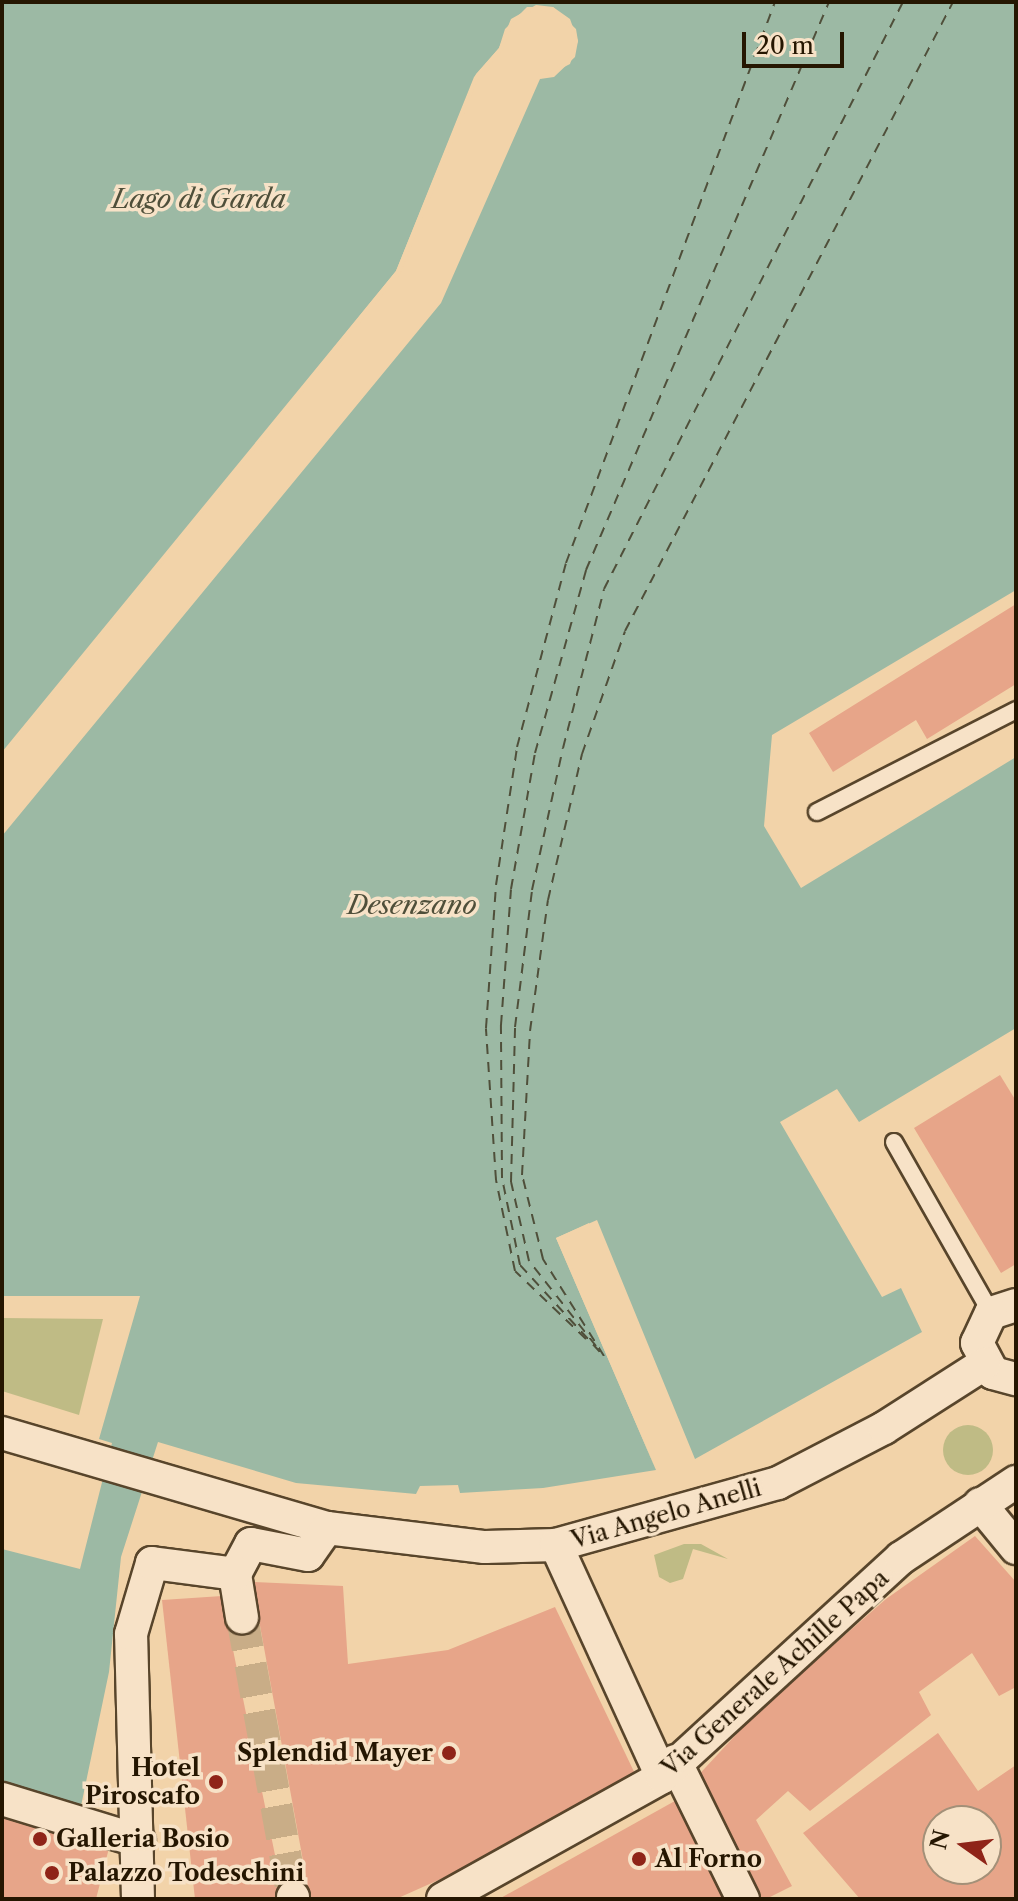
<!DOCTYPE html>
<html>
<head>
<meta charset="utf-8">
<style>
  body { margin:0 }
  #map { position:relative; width:1018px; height:1901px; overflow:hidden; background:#f2d3a9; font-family:"Libre Caslon Text",serif }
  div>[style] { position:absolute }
  .green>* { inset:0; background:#bfbb85 }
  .round { border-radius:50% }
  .water>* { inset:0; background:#9cb9a4 }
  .pier>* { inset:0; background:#f2d3a9 }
  .ferry>* { height:2px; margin-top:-1px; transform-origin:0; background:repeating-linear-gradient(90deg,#4f4f3a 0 10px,transparent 0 18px) }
  .building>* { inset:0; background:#e7a589 }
  .street-tunnel>* { height:32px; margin-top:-16px; transform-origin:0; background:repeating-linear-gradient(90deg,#c9ad87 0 32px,transparent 0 48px) }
  .roads { filter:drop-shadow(2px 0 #58452b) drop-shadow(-2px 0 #58452b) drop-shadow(0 2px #58452b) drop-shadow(0 -2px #58452b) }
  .lane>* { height:16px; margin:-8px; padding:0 8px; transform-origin:8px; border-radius:8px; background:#f7e2c7 }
  .street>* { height:32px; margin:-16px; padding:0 16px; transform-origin:16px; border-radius:16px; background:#f7e2c7 }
  .dots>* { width:22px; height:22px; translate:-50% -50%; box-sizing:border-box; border:4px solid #f7e2c7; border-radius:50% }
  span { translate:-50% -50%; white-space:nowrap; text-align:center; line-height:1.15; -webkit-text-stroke:7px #f7e2c7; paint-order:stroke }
  .street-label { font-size:24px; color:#251601 }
  .poi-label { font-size:24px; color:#251601; font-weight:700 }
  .right { translate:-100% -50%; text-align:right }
  .left { translate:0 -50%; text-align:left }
  .water-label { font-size:26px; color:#4f4f3a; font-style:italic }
  .frame { position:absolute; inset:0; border:4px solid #251601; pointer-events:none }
  .north { position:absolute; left:922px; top:1805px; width:80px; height:80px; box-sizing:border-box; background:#f7e2c7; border:2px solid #a39078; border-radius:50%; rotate:284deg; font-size:22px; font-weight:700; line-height:32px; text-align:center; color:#251601 }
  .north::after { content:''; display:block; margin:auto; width:28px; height:36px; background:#8f2418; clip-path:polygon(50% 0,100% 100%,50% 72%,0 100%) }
  .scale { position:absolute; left:742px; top:32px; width:102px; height:36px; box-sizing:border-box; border:4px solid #251601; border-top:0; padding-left:10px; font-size:24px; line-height:28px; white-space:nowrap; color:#251601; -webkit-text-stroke:6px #f7e2c7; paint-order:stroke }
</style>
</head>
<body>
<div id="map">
  <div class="green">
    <i style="clip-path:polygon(2px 1318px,103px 1319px,79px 1415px,2px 1391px)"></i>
    <i class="round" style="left:943px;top:1425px;width:50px;height:50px"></i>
    <i style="clip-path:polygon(684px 1544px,701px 1544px,728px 1559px,693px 1549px,683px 1579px,670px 1583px,659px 1577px,654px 1555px)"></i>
  </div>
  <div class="water">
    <i style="clip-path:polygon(2px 2px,1016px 2px,1016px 590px,772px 735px,764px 826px,801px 888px,1016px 757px,1016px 1028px,859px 1122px,837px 1089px,780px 1122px,882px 1297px,901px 1288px,922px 1332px,695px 1459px,597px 1220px,556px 1238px,656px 1470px,543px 1488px,460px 1493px,458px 1485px,420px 1486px,416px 1494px,296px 1483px,158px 1442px,121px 1557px,109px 1672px,81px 1806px,2px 1781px,2px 1549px,80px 1569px,112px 1443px,99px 1439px,140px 1296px,2px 1296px,2px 836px,441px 303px,540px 79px,554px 77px,575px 57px,578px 41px,576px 29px,553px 7px,527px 7px,505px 29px,499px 48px,476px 74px,396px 271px,2px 752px)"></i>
  </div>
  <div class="pier">
    <i style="clip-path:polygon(536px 5px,553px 7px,570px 19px,578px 41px,570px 64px,540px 79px,571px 56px,572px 31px,560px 15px,536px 9px,514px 21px,503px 50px,479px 77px,400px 274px,2px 756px,396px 271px,474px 77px,499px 48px,511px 19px)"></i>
    <i style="clip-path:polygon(589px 1223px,590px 1227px,561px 1240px,656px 1470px,556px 1238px)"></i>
  </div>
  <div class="ferry">
    <i style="left:586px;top:1339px;width:98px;rotate:-136.2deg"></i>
    <i style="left:515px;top:1271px;width:93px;rotate:-101.8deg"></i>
    <i style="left:496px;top:1180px;width:152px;rotate:-93.8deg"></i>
    <i style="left:486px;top:1028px;width:143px;rotate:-86deg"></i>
    <i style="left:496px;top:885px;width:140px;rotate:-81.3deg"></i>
    <i style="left:517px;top:747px;width:190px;rotate:-75.1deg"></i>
    <i style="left:566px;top:563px;width:599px;rotate:-69.57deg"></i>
    <i style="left:596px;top:1346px;width:108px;rotate:-128.2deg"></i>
    <i style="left:529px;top:1261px;width:81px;rotate:-102.8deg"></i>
    <i style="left:511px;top:1182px;width:155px;rotate:-88.5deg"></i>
    <i style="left:515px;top:1027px;width:138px;rotate:-82.9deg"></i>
    <i style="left:532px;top:890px;width:145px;rotate:-77.7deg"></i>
    <i style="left:563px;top:748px;width:164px;rotate:-75.5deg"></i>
    <i style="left:604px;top:589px;width:659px;rotate:-63.01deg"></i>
    <i style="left:600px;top:1352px;width:118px;rotate:-132.6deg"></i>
    <i style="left:520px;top:1265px;width:89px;rotate:-101.7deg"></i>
    <i style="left:502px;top:1178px;width:153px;rotate:-90.4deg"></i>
    <i style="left:501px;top:1025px;width:136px;rotate:-85.8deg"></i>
    <i style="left:511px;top:889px;width:138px;rotate:-80deg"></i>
    <i style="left:535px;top:753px;width:190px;rotate:-74.4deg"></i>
    <i style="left:586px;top:570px;width:618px;rotate:-66.84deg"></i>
    <i style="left:604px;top:1356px;width:115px;rotate:-122.2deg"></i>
    <i style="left:543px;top:1259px;width:87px;rotate:-104deg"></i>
    <i style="left:522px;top:1175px;width:144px;rotate:-86.8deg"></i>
    <i style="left:530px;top:1031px;width:132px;rotate:-82.2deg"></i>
    <i style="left:548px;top:900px;width:150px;rotate:-76.9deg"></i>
    <i style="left:582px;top:754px;width:130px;rotate:-70.7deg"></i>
    <i style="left:625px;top:631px;width:709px;rotate:-62.46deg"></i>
  </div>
  <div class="building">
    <i style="clip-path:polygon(1016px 604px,1016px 684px,927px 739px,916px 720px,833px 772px,809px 733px)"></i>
    <i style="clip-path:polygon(1000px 1075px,1016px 1101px,1016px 1264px,1001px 1273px,914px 1128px)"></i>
    <i style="clip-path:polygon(975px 1536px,1016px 1582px,1016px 1687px,999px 1696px,972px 1653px,919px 1692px,931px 1715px,810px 1811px,788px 1791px,756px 1820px,792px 1886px,766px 1899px,750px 1899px,693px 1781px,757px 1712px,886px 1599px)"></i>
    <i style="clip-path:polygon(252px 1582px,343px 1586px,348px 1664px,448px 1650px,555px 1607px,638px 1780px,541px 1834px,396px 1899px,310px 1899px)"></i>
    <i style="clip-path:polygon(222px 1596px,284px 1899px,195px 1899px,162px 1600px)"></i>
    <i style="clip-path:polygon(evenodd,938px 1733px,978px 1791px,1016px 1765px,1016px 1899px,860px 1899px,803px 1833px,938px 1733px,938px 1821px,986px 1821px,986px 1869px,938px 1869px,938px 1821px)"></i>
    <i style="clip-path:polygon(682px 1797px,739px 1899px,499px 1899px)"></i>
    <i style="clip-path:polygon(2px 1811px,109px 1848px,96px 1899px,2px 1899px)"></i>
  </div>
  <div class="street-tunnel">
    <i style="left:242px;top:1617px;width:285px;rotate:79.7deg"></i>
  </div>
  <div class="roads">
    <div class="lane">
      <i style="left:817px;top:812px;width:224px;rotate:-27.1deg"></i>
      <i style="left:894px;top:1142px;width:197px;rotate:60.4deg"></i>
    </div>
    <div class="street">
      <i style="left:1016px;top:1305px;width:26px;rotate:162deg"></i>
      <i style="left:991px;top:1313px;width:33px;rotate:115deg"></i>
      <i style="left:977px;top:1343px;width:34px;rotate:62deg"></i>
      <i style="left:993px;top:1373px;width:24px;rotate:15deg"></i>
      <i style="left:2px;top:1433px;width:339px;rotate:16.3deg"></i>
      <i style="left:327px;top:1528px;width:159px;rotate:6.9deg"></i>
      <i style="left:485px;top:1547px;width:71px;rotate:-1.6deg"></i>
      <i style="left:556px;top:1545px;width:230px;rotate:-15.6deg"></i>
      <i style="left:778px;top:1483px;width:119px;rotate:-27.4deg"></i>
      <i style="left:884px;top:1428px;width:119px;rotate:-32.6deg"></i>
      <i style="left:980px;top:1504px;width:57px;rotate:50.7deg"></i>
      <i style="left:556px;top:1545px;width:255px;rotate:65.4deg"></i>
      <i style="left:235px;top:1574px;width:44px;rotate:80.8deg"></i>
      <i style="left:675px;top:1761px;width:154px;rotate:63.8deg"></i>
      <i style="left:2px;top:1799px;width:143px;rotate:17deg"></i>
      <i style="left:293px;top:1897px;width:2px;rotate:90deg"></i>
      <i style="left:138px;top:1899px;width:265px;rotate:-91.5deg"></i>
      <i style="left:131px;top:1634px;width:74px;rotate:-73.5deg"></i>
      <i style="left:152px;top:1563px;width:84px;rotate:7.5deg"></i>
      <i style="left:235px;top:1574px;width:34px;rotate:-62deg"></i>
      <i style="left:251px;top:1544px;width:58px;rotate:10.9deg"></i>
      <i style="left:308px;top:1555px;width:33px;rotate:-55deg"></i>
      <i style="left:443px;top:1899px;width:251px;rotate:-29.1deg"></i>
      <i style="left:662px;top:1777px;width:324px;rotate:-42.5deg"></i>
      <i style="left:901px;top:1558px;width:138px;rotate:-33.5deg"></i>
    </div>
  </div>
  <div class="dots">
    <i style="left:449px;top:1753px;background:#8f2418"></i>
    <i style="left:216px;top:1782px;background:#8f2418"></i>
    <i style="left:40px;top:1839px;background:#8f2418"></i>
    <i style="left:639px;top:1859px;background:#8f2418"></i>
    <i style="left:52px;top:1873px;background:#8f2418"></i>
  </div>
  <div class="street-label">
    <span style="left:666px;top:1514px;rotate:-16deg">Via Angelo Anelli</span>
    <span style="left:775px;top:1673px;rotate:-42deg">Via Generale Achille Papa</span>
  </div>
  <div class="poi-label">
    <span class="right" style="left:433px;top:1753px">Splendid Mayer</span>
    <span class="right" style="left:200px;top:1782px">Hotel<br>Piroscafo</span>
    <span class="left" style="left:56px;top:1839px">Galleria Bosio</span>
    <span class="left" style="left:655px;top:1859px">Al Forno</span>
    <span class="left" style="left:68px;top:1873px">Palazzo Todeschini</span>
  </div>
  <div class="water-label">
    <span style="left:199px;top:200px">Lago di Garda</span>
    <span style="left:412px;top:906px">Desenzano</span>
  </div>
  <div class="frame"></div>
  <div class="north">N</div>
  <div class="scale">20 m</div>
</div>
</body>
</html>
